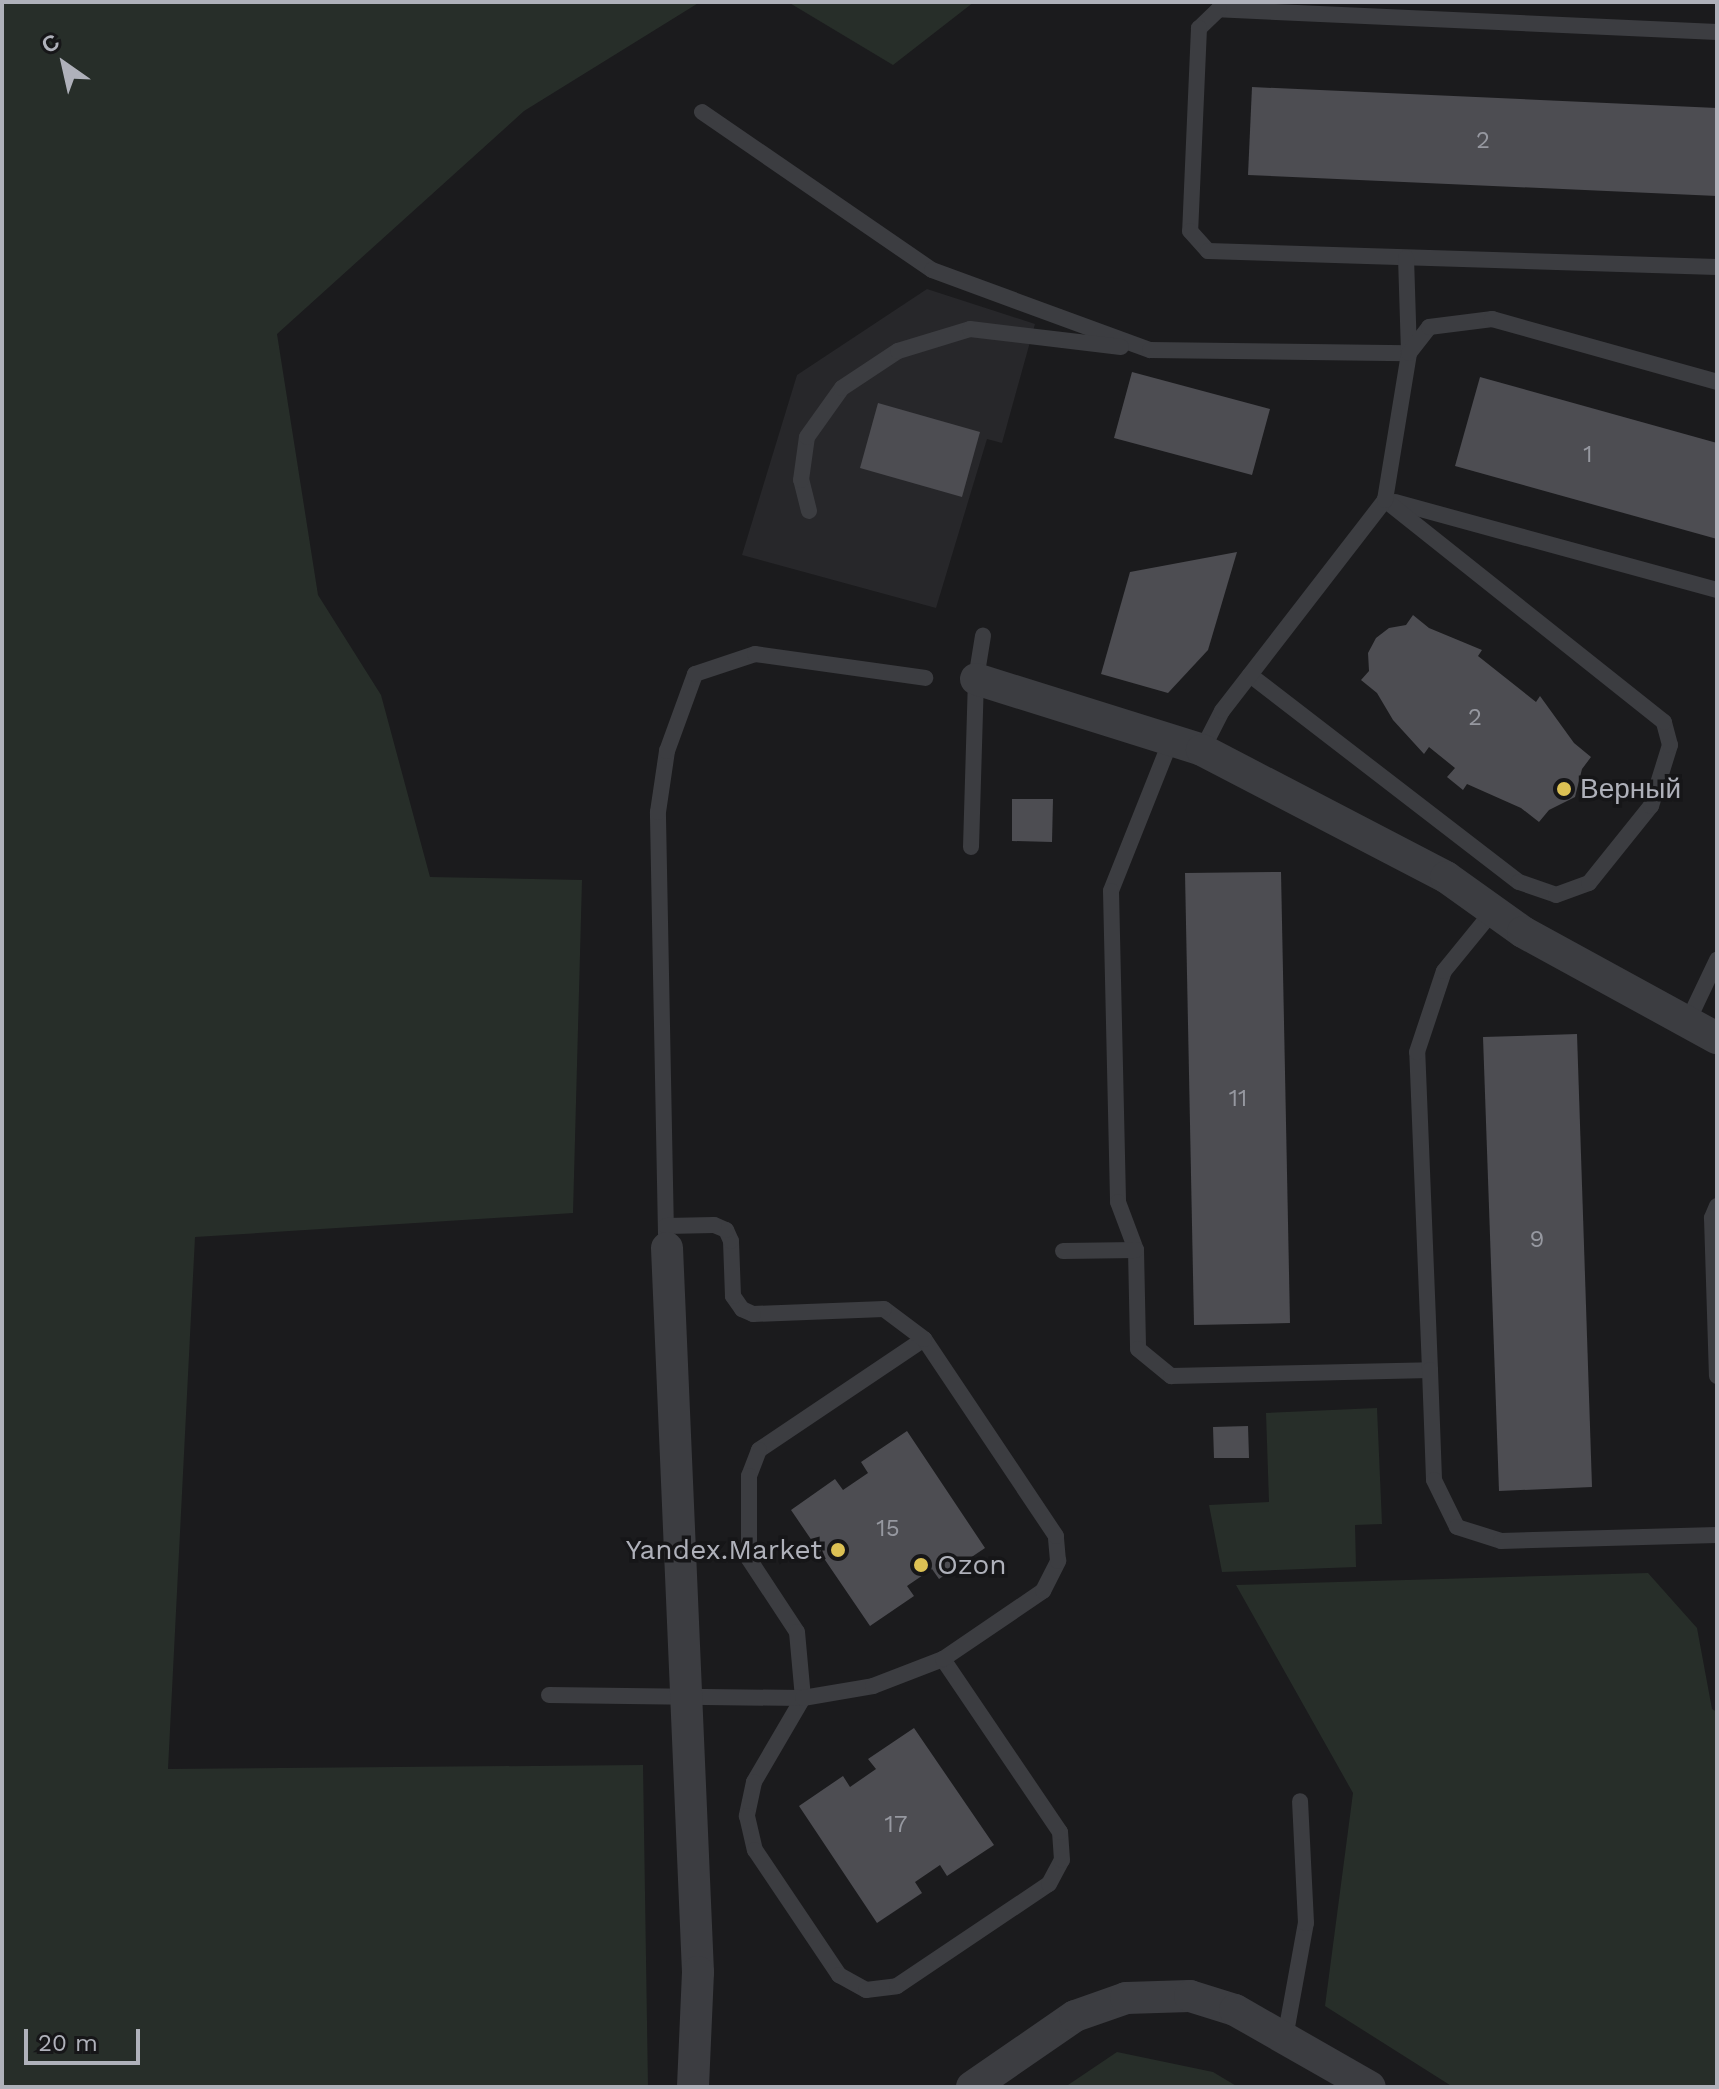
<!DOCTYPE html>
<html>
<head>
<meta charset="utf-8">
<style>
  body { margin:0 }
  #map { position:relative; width:1719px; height:2089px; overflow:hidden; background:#1b1b1d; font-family:"Work Sans",sans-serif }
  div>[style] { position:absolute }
  .built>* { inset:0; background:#27272a }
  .green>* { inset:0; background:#272e29 }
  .building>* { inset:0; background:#4d4d52 }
  .service>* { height:16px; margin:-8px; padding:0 8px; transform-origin:8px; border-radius:8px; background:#3c3d41 }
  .minor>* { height:32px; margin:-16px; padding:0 16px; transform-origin:16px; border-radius:16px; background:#3c3d41 }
  .dots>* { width:22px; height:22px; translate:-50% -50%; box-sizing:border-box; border:4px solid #161618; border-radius:50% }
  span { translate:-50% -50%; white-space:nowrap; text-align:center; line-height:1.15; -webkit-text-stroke:7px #161618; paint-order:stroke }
  .number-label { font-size:24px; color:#9698a0 }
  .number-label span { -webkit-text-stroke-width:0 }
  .poi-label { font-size:28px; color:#afb1ba }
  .left { translate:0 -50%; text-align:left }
  .right { translate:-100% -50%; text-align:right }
  .frame { position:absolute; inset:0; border:4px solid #afb1ba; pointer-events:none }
  .north { position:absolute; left:24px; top:24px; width:80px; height:80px; -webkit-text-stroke:6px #161618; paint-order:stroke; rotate:326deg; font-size:22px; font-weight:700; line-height:32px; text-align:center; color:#afb1ba }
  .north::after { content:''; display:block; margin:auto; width:28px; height:36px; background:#afb1ba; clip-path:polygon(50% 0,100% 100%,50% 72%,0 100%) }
  .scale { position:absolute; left:24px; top:2029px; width:116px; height:36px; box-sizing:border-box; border:4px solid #afb1ba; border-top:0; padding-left:10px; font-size:24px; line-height:28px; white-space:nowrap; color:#afb1ba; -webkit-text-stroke:6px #161618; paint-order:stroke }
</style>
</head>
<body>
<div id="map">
  <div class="built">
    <i style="clip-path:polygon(927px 289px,1035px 324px,1002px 443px,987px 439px,936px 608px,742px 555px,797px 375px)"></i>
  </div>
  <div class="green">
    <i style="clip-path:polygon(2px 2px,700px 2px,524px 111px,277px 334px,318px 595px,381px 695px,430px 877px,582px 880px,573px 1213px,195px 1237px,168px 1769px,643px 1765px,648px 2087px,2px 2087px)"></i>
    <i style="clip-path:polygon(788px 2px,974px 2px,893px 65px)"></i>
    <i style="clip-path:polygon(1377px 1408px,1382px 1524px,1355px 1525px,1356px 1567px,1222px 1572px,1209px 1505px,1269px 1502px,1266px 1413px)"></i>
    <i style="clip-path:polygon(1648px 1573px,1697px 1628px,1712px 1709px,1717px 1712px,1717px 2087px,1453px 2087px,1325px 2006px,1353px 1793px,1236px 1585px)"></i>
    <i style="clip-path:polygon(1117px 2052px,1213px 2072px,1238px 2087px,1065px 2087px)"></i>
  </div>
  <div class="building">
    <i style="clip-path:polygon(1252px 87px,1717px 108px,1717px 196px,1248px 175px)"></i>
    <i style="clip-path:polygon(1132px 372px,1270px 409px,1252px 475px,1114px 438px)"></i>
    <i style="clip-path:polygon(1480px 377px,1717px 443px,1717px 539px,1455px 466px)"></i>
    <i style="clip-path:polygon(878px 403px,980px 432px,962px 497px,860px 468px)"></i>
    <i style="clip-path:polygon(1237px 552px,1208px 650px,1168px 693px,1101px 674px,1130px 572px)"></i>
    <i style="clip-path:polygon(1413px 615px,1429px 628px,1482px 650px,1478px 656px,1536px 702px,1540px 696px,1574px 743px,1591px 757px,1582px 769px,1575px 797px,1549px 810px,1539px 822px,1521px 808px,1467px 784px,1463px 790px,1447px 777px,1455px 768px,1429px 747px,1424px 754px,1393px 720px,1377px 693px,1361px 680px,1369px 671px,1368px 653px,1376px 638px,1389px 628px,1406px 625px)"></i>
    <i style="clip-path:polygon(1012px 799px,1053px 799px,1052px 842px,1012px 841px)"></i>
    <i style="clip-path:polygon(1281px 872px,1290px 1323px,1194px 1325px,1185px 873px)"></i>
    <i style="clip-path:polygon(1577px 1034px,1592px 1487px,1499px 1491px,1483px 1037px)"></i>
    <i style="clip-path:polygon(1248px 1426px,1249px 1458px,1214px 1458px,1213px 1427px)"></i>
    <i style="clip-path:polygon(907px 1431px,985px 1548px,939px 1579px,932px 1569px,926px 1573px,907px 1586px,914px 1596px,870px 1626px,791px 1510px,835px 1479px,843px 1490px,868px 1473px,861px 1462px)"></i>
    <i style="clip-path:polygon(914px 1728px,994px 1845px,947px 1876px,940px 1865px,915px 1882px,922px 1893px,877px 1923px,799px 1806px,843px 1776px,850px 1787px,876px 1769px,868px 1759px)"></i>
  </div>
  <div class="service">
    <i style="left:1717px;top:32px;width:499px;rotate:-177.4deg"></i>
    <i style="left:1219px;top:9px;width:28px;rotate:136deg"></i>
    <i style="left:1199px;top:28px;width:203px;rotate:92.5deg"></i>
    <i style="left:1190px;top:231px;width:27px;rotate:48deg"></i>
    <i style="left:1208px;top:251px;width:509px;rotate:1.8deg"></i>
    <i style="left:702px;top:112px;width:279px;rotate:34.5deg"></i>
    <i style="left:932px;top:270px;width:232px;rotate:20.2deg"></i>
    <i style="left:1150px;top:350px;width:259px;rotate:0.7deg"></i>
    <i style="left:1409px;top:353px;width:95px;rotate:-91.8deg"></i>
    <i style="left:1395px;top:502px;width:334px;rotate:15.3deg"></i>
    <i style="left:809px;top:511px;width:32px;rotate:-104deg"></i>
    <i style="left:801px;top:480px;width:43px;rotate:-82.1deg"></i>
    <i style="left:807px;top:437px;width:60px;rotate:-54.5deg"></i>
    <i style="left:842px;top:388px;width:67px;rotate:-33.5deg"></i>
    <i style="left:898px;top:351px;width:75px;rotate:-17deg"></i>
    <i style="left:970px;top:329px;width:152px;rotate:6.8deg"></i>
    <i style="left:1250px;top:675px;width:339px;rotate:37.6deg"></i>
    <i style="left:1519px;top:882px;width:39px;rotate:19deg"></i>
    <i style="left:1556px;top:895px;width:35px;rotate:-20deg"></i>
    <i style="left:1589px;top:883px;width:99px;rotate:-51.2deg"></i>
    <i style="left:1651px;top:806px;width:64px;rotate:-72.7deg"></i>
    <i style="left:1670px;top:745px;width:24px;rotate:-105deg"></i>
    <i style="left:1664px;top:722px;width:357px;rotate:-141.5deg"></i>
    <i style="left:1171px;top:740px;width:162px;rotate:111.7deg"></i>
    <i style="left:1111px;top:891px;width:311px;rotate:88.7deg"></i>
    <i style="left:1118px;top:1202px;width:51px;rotate:69.4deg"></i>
    <i style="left:1136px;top:1250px;width:99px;rotate:88.8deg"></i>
    <i style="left:1138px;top:1349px;width:43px;rotate:39.3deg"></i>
    <i style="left:1171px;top:1376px;width:259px;rotate:-1.3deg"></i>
    <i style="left:1430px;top:1370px;width:318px;rotate:-92.3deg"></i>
    <i style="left:1417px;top:1052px;width:85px;rotate:-71.6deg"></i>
    <i style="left:1444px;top:971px;width:77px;rotate:-50.8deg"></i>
    <i style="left:1202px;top:750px;width:44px;rotate:-62.9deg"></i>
    <i style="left:1222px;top:711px;width:267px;rotate:-52.3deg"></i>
    <i style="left:1385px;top:500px;width:149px;rotate:-80.7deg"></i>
    <i style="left:1409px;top:353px;width:33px;rotate:-52deg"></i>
    <i style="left:1429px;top:327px;width:64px;rotate:-7.2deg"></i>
    <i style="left:1492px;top:319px;width:234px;rotate:15.6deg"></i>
    <i style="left:971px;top:847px;width:168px;rotate:-88.3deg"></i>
    <i style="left:976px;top:679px;width:44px;rotate:-80.8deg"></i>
    <i style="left:1688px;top:1021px;width:68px;rotate:-64.6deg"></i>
    <i style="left:1717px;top:1206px;width:13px;rotate:113deg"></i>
    <i style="left:1712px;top:1218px;width:158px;rotate:88.2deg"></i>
    <i style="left:666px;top:1234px;width:422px;rotate:-91.1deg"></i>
    <i style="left:658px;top:812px;width:62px;rotate:-81.6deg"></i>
    <i style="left:667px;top:751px;width:82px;rotate:-70deg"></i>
    <i style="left:695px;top:674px;width:63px;rotate:-18.4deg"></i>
    <i style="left:755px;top:654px;width:172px;rotate:8deg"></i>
    <i style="left:1063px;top:1251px;width:73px;rotate:-0.8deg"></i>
    <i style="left:924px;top:1339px;width:199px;rotate:146.1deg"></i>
    <i style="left:759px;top:1450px;width:28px;rotate:111deg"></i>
    <i style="left:749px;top:1476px;width:83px;rotate:90deg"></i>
    <i style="left:749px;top:1559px;width:87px;rotate:56.7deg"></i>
    <i style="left:797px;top:1632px;width:66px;rotate:84.8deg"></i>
    <i style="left:803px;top:1698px;width:97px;rotate:120.3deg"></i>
    <i style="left:754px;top:1782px;width:35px;rotate:102deg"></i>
    <i style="left:747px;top:1816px;width:35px;rotate:77deg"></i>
    <i style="left:755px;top:1850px;width:151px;rotate:56.1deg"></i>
    <i style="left:839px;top:1975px;width:31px;rotate:29deg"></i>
    <i style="left:866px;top:1990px;width:31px;rotate:-7deg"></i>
    <i style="left:897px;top:1986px;width:183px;rotate:-33.9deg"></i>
    <i style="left:1049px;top:1884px;width:27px;rotate:-62deg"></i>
    <i style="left:1062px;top:1860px;width:28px;rotate:-94deg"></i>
    <i style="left:1060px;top:1832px;width:209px;rotate:-124.1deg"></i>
    <i style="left:1430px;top:1370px;width:110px;rotate:87.9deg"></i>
    <i style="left:1434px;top:1480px;width:52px;rotate:63.9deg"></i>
    <i style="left:1457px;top:1527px;width:46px;rotate:17.7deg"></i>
    <i style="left:1501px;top:1541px;width:216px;rotate:-1.6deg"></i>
    <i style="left:549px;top:1695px;width:254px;rotate:0.7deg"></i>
    <i style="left:803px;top:1698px;width:71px;rotate:-9.7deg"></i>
    <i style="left:873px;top:1686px;width:75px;rotate:-21.1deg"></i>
    <i style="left:943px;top:1659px;width:121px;rotate:-34.2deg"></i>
    <i style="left:1043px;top:1591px;width:34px;rotate:-63deg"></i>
    <i style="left:1058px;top:1561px;width:25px;rotate:-95deg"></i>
    <i style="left:1056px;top:1536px;width:237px;rotate:-123.8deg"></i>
    <i style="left:924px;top:1339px;width:50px;rotate:-143.1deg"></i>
    <i style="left:884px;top:1309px;width:131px;rotate:177.8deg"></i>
    <i style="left:753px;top:1314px;width:12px;rotate:-156deg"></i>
    <i style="left:742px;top:1309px;width:16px;rotate:-125deg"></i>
    <i style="left:733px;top:1296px;width:55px;rotate:-92.1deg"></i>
    <i style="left:731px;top:1241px;width:12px;rotate:-114deg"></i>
    <i style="left:726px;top:1230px;width:13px;rotate:-157deg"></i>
    <i style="left:714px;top:1225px;width:48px;rotate:178.8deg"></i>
    <i style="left:1285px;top:2038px;width:117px;rotate:-79.7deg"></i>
    <i style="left:1306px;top:1923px;width:122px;rotate:-92.8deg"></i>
  </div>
  <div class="minor">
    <i style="left:976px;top:679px;width:237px;rotate:17.4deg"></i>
    <i style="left:1202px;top:750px;width:275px;rotate:27.5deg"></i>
    <i style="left:1446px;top:877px;width:95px;rotate:35.5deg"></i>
    <i style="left:1523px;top:932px;width:221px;rotate:28.7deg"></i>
    <i style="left:667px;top:1248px;width:725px;rotate:87.55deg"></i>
    <i style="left:698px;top:1972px;width:115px;rotate:92.5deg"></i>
    <i style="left:972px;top:2087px;width:125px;rotate:-34.6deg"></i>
    <i style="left:1075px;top:2016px;width:54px;rotate:-19.4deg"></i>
    <i style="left:1126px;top:1998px;width:64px;rotate:-1.8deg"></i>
    <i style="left:1190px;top:1996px;width:47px;rotate:17.3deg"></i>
    <i style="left:1235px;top:2010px;width:155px;rotate:29.7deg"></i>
  </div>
  <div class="dots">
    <i style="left:1564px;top:789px;background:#dcc154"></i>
    <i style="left:838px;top:1550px;background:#dcc154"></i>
    <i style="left:921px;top:1565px;background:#dcc154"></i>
  </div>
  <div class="number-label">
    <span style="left:1483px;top:141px">2</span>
    <span style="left:1588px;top:455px">1</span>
    <span style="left:1475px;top:718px">2</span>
    <span style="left:1238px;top:1099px">11</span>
    <span style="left:1537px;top:1240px">9</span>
    <span style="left:888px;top:1529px">15</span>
    <span style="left:896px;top:1825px">17</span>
  </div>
  <div class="poi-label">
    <span class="left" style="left:1580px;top:789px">Верный</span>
    <span class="right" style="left:822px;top:1550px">Yandex.Market</span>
    <span class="left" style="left:937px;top:1565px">Ozon</span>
  </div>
  <div class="frame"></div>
  <div class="north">С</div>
  <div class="scale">20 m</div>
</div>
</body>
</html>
